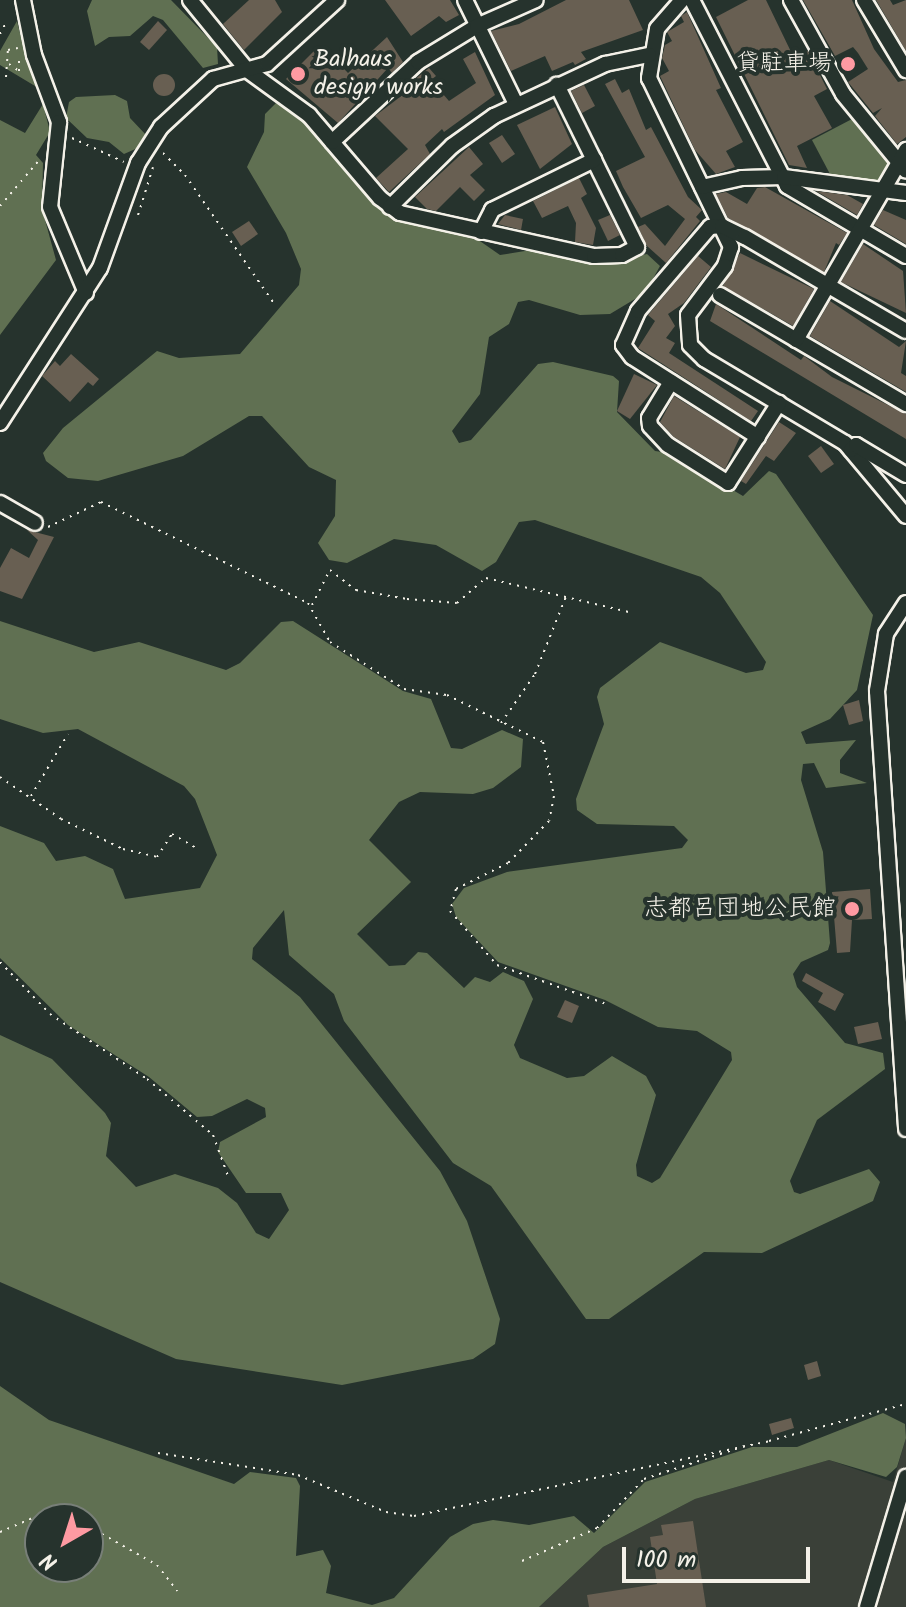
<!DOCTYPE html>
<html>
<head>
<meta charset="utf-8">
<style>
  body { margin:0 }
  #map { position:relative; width:906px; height:1607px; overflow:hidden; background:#26332d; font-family:Kalam,"Klee One",sans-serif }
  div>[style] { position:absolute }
  .built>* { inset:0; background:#3a4038 }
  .green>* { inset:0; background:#607052 }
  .building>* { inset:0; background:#685f52 }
  .round { border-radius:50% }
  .path>* { height:2px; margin-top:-1px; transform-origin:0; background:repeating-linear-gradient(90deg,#f4f1e8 0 2px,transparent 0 8px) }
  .roads { filter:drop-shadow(2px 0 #f4f1e8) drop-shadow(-2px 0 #f4f1e8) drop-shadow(0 2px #f4f1e8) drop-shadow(0 -2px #f4f1e8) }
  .minor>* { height:14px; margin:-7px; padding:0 7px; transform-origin:7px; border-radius:7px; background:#26332d }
  .dots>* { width:22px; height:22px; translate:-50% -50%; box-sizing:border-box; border:4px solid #26332d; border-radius:50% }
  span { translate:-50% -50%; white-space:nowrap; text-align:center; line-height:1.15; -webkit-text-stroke:8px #26332d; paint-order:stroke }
  .poi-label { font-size:24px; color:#f4f1e8 }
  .left { translate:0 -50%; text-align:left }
  .right { translate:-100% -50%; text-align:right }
  .north { position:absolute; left:24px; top:1503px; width:80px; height:80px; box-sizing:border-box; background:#26332d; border:2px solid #787f78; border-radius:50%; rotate:219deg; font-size:22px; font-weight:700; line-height:32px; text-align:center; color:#f4f1e8 }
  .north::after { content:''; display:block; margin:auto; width:28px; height:36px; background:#ff9aa2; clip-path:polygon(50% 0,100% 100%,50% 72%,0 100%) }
  .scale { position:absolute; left:622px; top:1547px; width:188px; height:36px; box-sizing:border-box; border:4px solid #f4f1e8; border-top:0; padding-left:10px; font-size:24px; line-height:28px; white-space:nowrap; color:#f4f1e8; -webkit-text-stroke:6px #26332d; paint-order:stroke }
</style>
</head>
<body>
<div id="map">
  <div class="built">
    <i style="clip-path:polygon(906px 1438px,906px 1607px,539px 1607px,603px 1547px,695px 1499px,829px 1460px,893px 1482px)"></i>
  </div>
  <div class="green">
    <i style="clip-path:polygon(92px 0,171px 0,217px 47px,218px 64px,203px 68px,163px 20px,153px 16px,130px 36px,109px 37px,95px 46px,87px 11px)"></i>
    <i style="clip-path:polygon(17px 21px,26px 57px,40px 89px,0 65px,0 51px)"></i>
    <i style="clip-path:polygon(115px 95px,127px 101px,130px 118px,147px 136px,140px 147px,124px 154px,109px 142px,87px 138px,66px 118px,69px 102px,76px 97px)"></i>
    <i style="clip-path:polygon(276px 103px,304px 120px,375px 204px,396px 220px,477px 239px,500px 255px,531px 250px,603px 265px,647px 254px,660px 266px,645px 293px,610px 314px,580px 315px,529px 300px,518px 302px,509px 324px,489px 337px,480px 394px,452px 431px,459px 443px,471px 440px,538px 364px,553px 362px,613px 376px,619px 381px,617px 412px,655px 451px,670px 453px,743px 496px,769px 471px,776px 474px,873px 615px,857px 690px,830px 719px,801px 732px,806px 744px,856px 740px,840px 760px,840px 773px,867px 783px,826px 788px,814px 763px,803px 764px,801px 780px,823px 852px,830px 943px,828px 950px,801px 962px,793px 974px,797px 987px,845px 1043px,883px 1053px,885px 1069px,817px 1120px,790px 1181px,794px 1192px,800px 1194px,869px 1169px,880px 1182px,873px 1201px,762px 1253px,704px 1252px,609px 1319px,586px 1319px,491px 1186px,453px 1163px,344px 1021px,334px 994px,289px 955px,284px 910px,253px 948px,252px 959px,300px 997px,440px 1171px,467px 1221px,500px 1319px,495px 1344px,473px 1359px,342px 1385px,176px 1359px,0 1282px,0 1035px,52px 1059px,105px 1113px,111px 1123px,106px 1156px,136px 1187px,175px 1174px,218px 1188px,237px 1203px,256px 1233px,269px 1239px,289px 1210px,281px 1193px,246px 1193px,218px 1152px,220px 1142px,266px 1117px,265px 1108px,247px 1099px,212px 1116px,197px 1117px,149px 1077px,68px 1025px,0 958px,0 826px,44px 843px,56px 861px,85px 856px,113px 869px,125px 899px,200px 888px,217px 855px,195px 799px,184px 786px,78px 729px,43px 733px,0 719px,0 621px,94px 652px,139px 642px,226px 670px,240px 663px,281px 622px,293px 621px,403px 691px,431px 699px,451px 748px,462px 749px,502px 730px,523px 739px,521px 767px,493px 788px,473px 794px,420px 792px,399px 802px,369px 840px,411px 882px,357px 934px,389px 966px,405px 965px,418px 952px,427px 953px,464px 988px,475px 977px,490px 982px,503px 972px,524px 981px,533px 999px,514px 1045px,520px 1058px,567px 1078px,584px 1076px,612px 1056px,646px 1076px,656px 1095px,636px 1165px,637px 1176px,652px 1183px,660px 1178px,732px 1060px,731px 1052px,697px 1031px,658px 1027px,605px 1000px,498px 962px,456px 917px,452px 904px,464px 888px,507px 872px,682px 848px,688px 840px,674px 826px,597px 824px,577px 810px,576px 799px,604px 724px,597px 697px,600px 688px,660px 642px,746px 673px,763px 670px,766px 662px,720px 593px,701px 577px,535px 520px,519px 522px,496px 562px,482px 571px,436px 545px,394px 539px,347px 563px,329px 560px,318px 543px,335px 516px,336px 480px,309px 467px,262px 416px,249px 416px,183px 456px,98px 481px,68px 478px,46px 461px,43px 453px,63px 428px,157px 351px,179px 358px,240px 354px,299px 285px,301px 269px,286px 233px,247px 167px,264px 132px,265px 114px)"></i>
    <i style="clip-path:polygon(43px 104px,50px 132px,36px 155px,43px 163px,42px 209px,56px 260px,0 335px,0 120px,25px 133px)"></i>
    <i style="clip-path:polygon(852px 119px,891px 166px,882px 183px,831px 176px,812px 140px)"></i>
    <i style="clip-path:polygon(evenodd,0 1386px,49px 1420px,234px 1484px,250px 1472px,296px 1478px,300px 1486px,296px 1556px,323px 1550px,331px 1566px,326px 1593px,372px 1605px,394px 1598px,450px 1537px,473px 1524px,493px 1520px,529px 1525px,574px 1516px,594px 1533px,645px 1482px,752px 1447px,797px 1447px,883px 1413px,905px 1424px,906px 1438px,897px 1467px,886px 1477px,829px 1460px,695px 1499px,603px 1547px,539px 1607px,0 1607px,0 1386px,40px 1519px,88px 1519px,88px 1567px,40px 1567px,40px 1519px)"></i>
  </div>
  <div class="building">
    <i style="clip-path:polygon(249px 0,275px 0,282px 12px,244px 50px,223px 24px)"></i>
    <i style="clip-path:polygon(385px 0,450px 0,459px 15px,446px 22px,439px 16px,411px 36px)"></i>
    <i style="clip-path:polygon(566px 0,629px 0,643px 30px,581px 52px,586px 59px,575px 65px,573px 62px,552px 71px,545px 56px,511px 71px,491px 31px,519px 24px)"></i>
    <i style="clip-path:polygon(748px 0,766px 0,794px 58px,808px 51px,827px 89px,814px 96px,832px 128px,797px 146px,807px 168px,789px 165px,716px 17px)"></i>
    <i style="clip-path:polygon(803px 0,852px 0,874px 49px,898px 82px,906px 80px,906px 137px,897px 144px,875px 116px,882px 108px,873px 113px,848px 82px,868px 69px,858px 53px,853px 47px,835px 56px)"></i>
    <i style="clip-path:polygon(876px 0,890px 0,893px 5px,906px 0,906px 51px)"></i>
    <i style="clip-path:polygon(687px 12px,721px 88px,716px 90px,743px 142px,726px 151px,735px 167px,716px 174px,695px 150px,660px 76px,669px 71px,662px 58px,665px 45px,672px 41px,667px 32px,684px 22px,681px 16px)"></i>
    <i style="clip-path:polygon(158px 21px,167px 30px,149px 50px,140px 42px)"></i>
    <i style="clip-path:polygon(387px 37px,403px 62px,392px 73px,388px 68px,338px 123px,286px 79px,314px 51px,321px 59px,328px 52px,348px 73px)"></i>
    <i style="clip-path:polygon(475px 52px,495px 95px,444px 132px,442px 129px,425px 145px,430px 154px,389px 192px,376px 178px,408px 149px,375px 116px,417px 84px,414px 80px,429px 68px,436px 76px,431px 80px,449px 101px,476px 83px,463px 59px)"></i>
    <i class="round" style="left:153px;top:74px;width:22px;height:22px"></i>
    <i style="clip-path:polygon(615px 79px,622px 93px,629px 89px,646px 130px,651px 127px,688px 197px,702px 210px,696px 217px,700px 221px,666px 263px,647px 246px,638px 227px,645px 224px,665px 246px,685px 219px,668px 205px,641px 218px,623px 187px,616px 171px,645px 157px,605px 84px)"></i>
    <i style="clip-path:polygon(584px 85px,595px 106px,582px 113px,571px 91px)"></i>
    <i style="clip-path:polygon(555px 107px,572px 144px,540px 169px,517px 125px)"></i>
    <i style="clip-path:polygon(502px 135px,515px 154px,502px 163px,489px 143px)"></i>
    <i style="clip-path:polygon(469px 147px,483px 164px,470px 175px,485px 190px,474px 201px,460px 187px,436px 211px,427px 209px,415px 197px)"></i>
    <i style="clip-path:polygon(579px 178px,587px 194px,581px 198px,596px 228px,593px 245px,575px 242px,576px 223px,568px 206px,542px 218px,533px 201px)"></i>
    <i style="clip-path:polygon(765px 187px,847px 233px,839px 245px,836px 243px,824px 272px,728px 218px,716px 194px,726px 192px,747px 204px,757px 188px)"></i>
    <i style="clip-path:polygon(816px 191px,847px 195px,863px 204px,857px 215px)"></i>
    <i style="clip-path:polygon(883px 210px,906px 220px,906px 244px,874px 225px)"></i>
    <i style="clip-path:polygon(505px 215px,523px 219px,521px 230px,498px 224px)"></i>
    <i style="clip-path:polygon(610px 215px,620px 235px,608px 241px,598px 220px)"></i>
    <i style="clip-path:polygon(249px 221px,258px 234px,241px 246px,232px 232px)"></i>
    <i style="clip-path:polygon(863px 244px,903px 271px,906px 313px,841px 282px)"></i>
    <i style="clip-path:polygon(740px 253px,814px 289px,793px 326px,723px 286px)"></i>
    <i style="clip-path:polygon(698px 256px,711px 267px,684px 303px,668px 314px,675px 326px,666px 338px,675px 343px,669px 353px,758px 411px,751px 421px,638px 348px,655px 321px,648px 315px)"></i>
    <i style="clip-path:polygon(830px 301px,899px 347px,906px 341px,901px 373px,906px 376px,906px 392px,810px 336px)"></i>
    <i style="clip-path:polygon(716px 304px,801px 360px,804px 356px,832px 377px,906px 414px,906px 439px,710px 321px)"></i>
    <i style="clip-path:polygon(71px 354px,99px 379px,93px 386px,88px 382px,70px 402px,42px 376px,55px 361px,60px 366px)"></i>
    <i style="clip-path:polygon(634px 374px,657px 385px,630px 419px,617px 411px)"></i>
    <i style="clip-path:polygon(674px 396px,740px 437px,725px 469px,674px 437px,660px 422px)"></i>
    <i style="clip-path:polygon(779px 422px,796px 433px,774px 461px,766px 456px,746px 484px,741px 481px)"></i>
    <i style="clip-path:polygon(821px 446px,834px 464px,821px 473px,808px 456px)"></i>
    <i style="clip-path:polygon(27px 530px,54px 537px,22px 599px,0 591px,0 568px,11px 548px,29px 558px,38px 540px)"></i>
    <i style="clip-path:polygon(859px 700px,863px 721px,849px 725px,843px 705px)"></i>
    <i style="clip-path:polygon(870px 889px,872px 919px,852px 920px,850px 952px,837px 953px,832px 892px)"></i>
    <i style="clip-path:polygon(806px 973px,844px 994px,835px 1011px,818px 1002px,823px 993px,802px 981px)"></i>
    <i style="clip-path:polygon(565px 1000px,579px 1006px,572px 1023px,557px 1017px)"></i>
    <i style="clip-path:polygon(878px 1022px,882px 1039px,858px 1044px,854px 1027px)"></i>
    <i style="clip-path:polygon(817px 1361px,821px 1376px,808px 1380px,804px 1365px)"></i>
    <i style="clip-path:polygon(791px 1418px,794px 1428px,772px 1435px,769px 1424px)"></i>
    <i style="clip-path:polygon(693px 1521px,706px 1607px,589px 1607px,587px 1595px,657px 1584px,650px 1537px,663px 1535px,661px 1525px)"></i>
  </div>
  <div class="path">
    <i style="left:0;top:34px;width:15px;rotate:-62deg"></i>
    <i style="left:9px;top:64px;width:12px;rotate:35deg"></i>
    <i style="left:19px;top:71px;width:14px;rotate:-90deg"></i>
    <i style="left:6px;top:77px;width:27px;rotate:-86deg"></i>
    <i style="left:8px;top:50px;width:10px;rotate:-11deg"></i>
    <i style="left:72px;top:138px;width:57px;rotate:24.8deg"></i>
    <i style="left:163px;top:153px;width:31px;rotate:45deg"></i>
    <i style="left:185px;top:175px;width:155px;rotate:55.3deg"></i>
    <i style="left:0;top:206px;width:63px;rotate:-49.5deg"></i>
    <i style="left:138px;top:215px;width:50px;rotate:-72.6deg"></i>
    <i style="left:48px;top:527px;width:59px;rotate:-25.3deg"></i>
    <i style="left:101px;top:502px;width:230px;rotate:26deg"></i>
    <i style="left:308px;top:603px;width:45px;rotate:60.6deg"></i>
    <i style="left:330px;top:642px;width:88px;rotate:32.4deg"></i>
    <i style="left:404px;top:689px;width:43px;rotate:7.9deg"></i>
    <i style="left:447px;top:695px;width:107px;rotate:26.1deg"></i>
    <i style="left:543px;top:742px;width:55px;rotate:78.5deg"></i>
    <i style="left:554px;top:796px;width:25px;rotate:101deg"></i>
    <i style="left:549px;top:821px;width:59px;rotate:134.3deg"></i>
    <i style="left:508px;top:863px;width:58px;rotate:153.4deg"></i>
    <i style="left:456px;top:889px;width:23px;rotate:105deg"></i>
    <i style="left:450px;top:911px;width:72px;rotate:49deg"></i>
    <i style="left:497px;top:965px;width:114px;rotate:19.6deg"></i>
    <i style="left:312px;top:605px;width:39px;rotate:-63deg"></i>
    <i style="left:330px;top:570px;width:33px;rotate:38deg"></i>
    <i style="left:356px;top:590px;width:52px;rotate:10deg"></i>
    <i style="left:407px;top:599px;width:50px;rotate:4.6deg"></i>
    <i style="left:457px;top:603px;width:38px;rotate:-41deg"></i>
    <i style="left:486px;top:578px;width:151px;rotate:13.4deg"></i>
    <i style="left:501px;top:723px;width:60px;rotate:-55.2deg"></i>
    <i style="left:535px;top:674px;width:86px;rotate:-68.2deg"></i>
    <i style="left:0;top:777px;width:74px;rotate:34.5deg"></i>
    <i style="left:61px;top:819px;width:69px;rotate:25.8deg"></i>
    <i style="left:123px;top:849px;width:35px;rotate:13deg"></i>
    <i style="left:157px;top:857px;width:27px;rotate:-57deg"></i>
    <i style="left:172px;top:834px;width:28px;rotate:30deg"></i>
    <i style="left:31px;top:796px;width:72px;rotate:-59.2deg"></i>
    <i style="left:0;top:962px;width:72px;rotate:46.1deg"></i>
    <i style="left:50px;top:1014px;width:117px;rotate:33.8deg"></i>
    <i style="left:147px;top:1079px;width:87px;rotate:40.3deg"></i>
    <i style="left:213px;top:1135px;width:44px;rotate:69.9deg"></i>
    <i style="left:158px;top:1453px;width:142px;rotate:8.9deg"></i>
    <i style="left:298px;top:1475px;width:95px;rotate:22.8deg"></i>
    <i style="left:386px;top:1512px;width:28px;rotate:8deg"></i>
    <i style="left:414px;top:1516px;width:363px;rotate:-11.9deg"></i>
    <i style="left:769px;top:1441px;width:142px;rotate:-15.1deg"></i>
    <i style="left:88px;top:1526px;width:79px;rotate:29.5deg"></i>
    <i style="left:157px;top:1565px;width:33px;rotate:52deg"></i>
    <i style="left:0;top:1532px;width:56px;rotate:-23.3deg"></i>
    <i style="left:51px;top:1510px;width:28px;rotate:19deg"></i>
    <i style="left:522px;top:1561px;width:82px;rotate:-23.7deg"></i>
    <i style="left:597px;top:1528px;width:68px;rotate:-46.2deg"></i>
    <i style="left:644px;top:1479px;width:106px;rotate:-18.1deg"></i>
  </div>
  <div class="roads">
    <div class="minor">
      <i style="left:23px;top:0;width:56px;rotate:78.7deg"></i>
      <i style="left:34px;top:55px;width:72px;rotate:69.5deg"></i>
      <i style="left:59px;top:122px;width:85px;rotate:96deg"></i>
      <i style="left:50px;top:207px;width:93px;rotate:67.3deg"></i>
      <i style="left:190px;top:0;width:90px;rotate:50.8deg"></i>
      <i style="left:247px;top:70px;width:77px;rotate:36deg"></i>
      <i style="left:309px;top:115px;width:109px;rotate:49.5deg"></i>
      <i style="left:380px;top:198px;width:25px;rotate:37deg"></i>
      <i style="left:400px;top:213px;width:199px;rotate:12.5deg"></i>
      <i style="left:594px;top:256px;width:28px;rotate:-2deg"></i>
      <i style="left:622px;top:255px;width:17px;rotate:-28deg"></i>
      <i style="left:637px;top:247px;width:181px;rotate:-116.3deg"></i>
      <i style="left:465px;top:0;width:116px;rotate:63.9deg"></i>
      <i style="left:682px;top:0;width:38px;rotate:131deg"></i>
      <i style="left:657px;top:29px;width:50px;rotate:99.3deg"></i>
      <i style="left:649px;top:78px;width:188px;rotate:64.1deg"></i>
      <i style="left:731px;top:247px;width:20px;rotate:108deg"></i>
      <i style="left:725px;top:266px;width:61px;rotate:127.1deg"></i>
      <i style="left:688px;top:315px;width:30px;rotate:86deg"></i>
      <i style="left:690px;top:345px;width:20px;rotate:45deg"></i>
      <i style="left:704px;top:359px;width:164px;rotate:30.8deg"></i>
      <i style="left:845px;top:443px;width:95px;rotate:50.1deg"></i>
      <i style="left:692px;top:0;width:209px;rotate:62.9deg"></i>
      <i style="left:787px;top:186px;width:138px;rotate:30.5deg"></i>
      <i style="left:791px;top:0;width:107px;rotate:61deg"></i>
      <i style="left:843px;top:94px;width:99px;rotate:50.7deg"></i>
      <i style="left:864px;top:0;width:82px;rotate:59deg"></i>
      <i style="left:332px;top:142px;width:117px;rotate:-42.9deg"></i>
      <i style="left:418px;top:62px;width:69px;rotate:-31.4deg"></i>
      <i style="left:477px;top:26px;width:64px;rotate:-23.8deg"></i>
      <i style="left:702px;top:187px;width:41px;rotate:-12.7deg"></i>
      <i style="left:742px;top:178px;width:42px;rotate:-1.4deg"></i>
      <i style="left:784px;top:177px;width:123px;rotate:7.5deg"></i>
      <i style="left:390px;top:207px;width:87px;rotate:-44.5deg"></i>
      <i style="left:452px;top:146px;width:52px;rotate:-35.5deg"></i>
      <i style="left:494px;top:116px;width:123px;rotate:-25.1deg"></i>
      <i style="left:605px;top:64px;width:45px;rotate:-11.6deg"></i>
      <i style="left:481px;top:232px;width:25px;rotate:-63deg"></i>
      <i style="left:492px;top:210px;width:114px;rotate:-26.1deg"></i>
      <i style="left:720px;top:295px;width:216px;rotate:30.4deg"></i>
      <i style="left:796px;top:340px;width:220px;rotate:-59.9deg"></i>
      <i style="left:671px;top:382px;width:42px;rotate:121.4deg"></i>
      <i style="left:649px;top:418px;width:8px;rotate:83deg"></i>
      <i style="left:650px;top:426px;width:26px;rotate:47deg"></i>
      <i style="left:668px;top:445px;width:71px;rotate:32.3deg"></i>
      <i style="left:728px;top:483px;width:95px;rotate:-57.5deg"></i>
      <i style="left:0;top:423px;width:184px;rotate:-57.2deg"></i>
      <i style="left:100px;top:268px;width:112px;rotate:-70.1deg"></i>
      <i style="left:138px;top:163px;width:43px;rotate:-57.4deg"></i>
      <i style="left:161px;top:127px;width:71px;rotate:-42.7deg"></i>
      <i style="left:213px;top:79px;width:56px;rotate:-15.5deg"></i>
      <i style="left:267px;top:64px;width:95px;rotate:-42.4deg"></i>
      <i style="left:758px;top:437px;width:149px;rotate:-147.6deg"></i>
      <i style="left:632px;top:357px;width:15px;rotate:-127deg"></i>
      <i style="left:623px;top:345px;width:37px;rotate:-66deg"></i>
      <i style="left:638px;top:311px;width:111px;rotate:-49.4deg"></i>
      <i style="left:710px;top:227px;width:12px;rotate:-5deg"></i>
      <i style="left:722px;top:226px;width:25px;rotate:26deg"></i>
      <i style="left:745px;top:237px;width:186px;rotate:30.3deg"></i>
      <i style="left:851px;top:450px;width:7px;rotate:-45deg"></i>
      <i style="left:856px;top:445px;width:58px;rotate:31deg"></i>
      <i style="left:0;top:503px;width:40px;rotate:29.7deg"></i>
      <i style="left:906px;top:603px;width:37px;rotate:123deg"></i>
      <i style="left:886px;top:634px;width:58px;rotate:99deg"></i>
      <i style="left:877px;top:691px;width:439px;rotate:86.2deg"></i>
      <i style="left:867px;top:1607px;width:136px;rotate:-73.3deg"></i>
    </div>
  </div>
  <div class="dots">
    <i style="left:848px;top:64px;background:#ff9aa2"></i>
    <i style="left:298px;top:74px;background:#ff9aa2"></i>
    <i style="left:852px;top:909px;background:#ff9aa2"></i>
  </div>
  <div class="poi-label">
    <span class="left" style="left:314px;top:74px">Balhaus<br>design works</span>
    <span class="right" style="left:832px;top:64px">貸駐車場</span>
    <span class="right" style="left:836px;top:909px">志都呂団地公民館</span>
  </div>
  <div class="north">N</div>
  <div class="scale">100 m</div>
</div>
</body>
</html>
